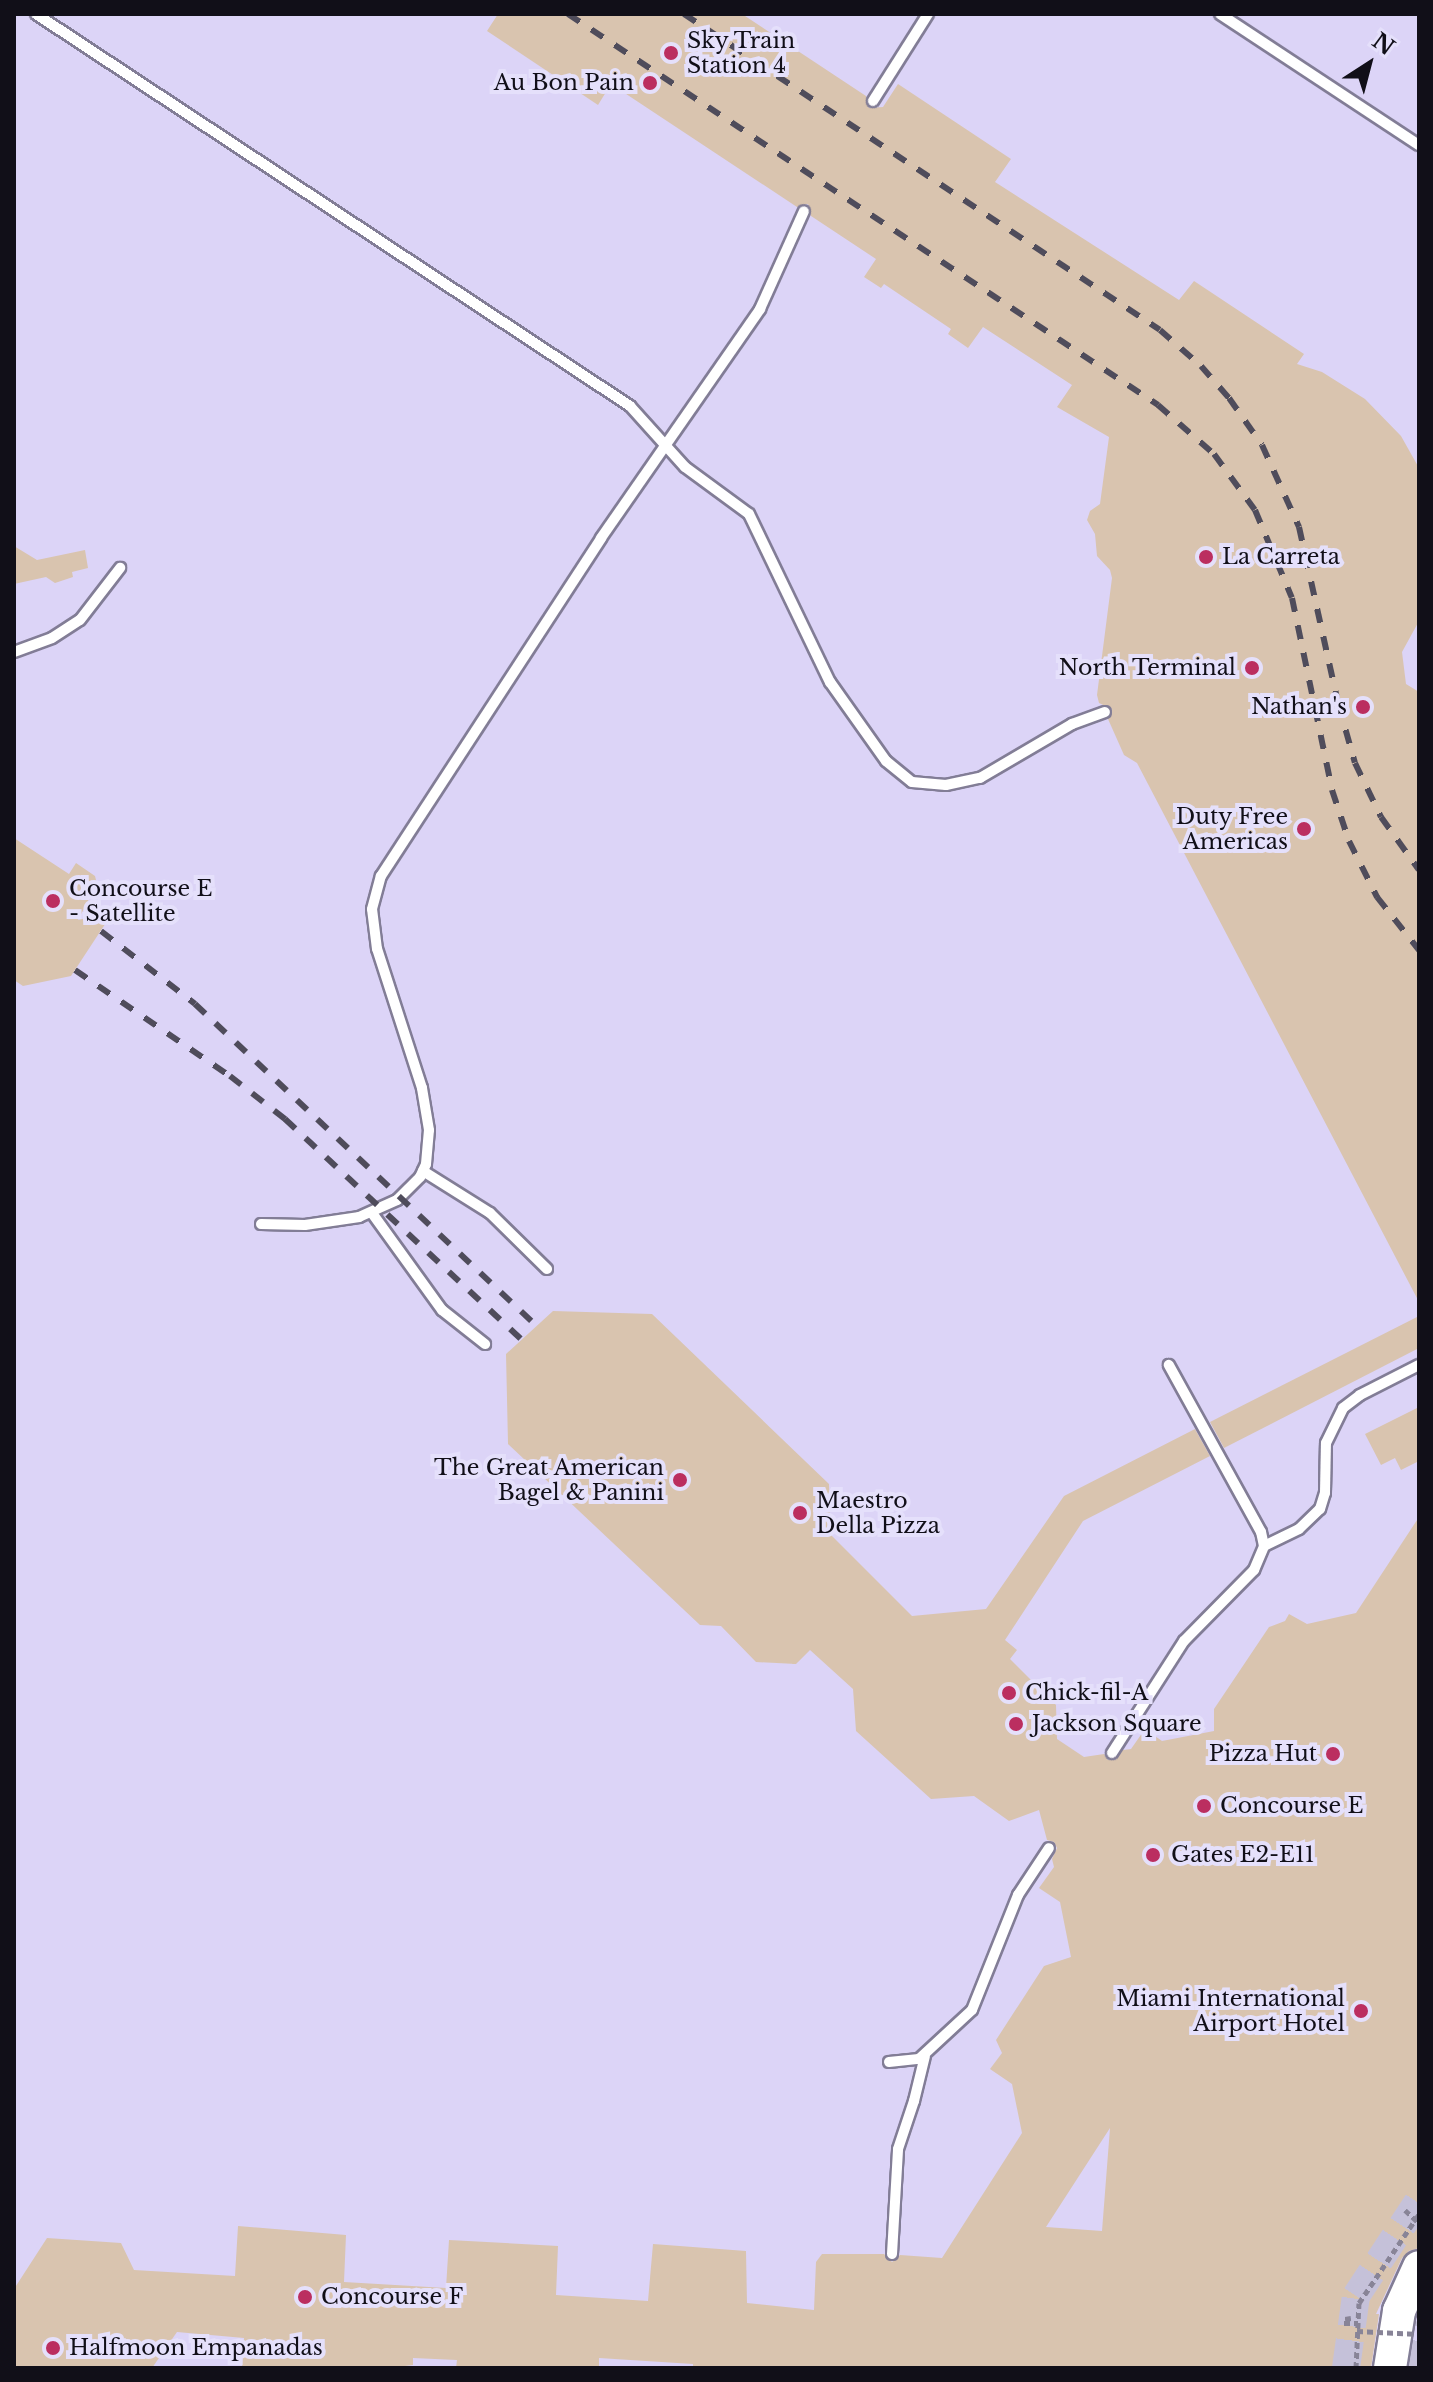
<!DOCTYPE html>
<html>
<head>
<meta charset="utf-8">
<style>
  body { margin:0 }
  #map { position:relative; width:1433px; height:2382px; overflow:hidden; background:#e5e0fb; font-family:"Libre Baskerville",serif }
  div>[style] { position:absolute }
  .built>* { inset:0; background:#dcd4f7 }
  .building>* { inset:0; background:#d9c4af }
  .secondary-tunnel>* { height:28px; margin-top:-14px; transform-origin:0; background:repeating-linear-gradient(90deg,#c5c1d9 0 28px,transparent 0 42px) }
  .path>* { height:5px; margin-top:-2.5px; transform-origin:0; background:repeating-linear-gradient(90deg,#888497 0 6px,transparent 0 10px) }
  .roads { filter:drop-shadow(2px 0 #827d96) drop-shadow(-2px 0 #827d96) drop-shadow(0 2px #827d96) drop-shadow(0 -2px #827d96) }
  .service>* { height:10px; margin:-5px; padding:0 5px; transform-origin:5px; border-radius:5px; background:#fff }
  .primary>* { height:32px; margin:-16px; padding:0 16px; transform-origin:16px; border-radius:16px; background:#fff }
  .rail>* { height:6px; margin-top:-3px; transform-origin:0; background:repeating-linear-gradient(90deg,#4f4c5b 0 14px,transparent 0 28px) }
  .path-bridge>* { height:5px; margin-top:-2.5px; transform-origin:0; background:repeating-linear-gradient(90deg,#888497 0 6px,transparent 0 10px) }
  .dots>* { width:22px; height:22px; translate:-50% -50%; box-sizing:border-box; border:4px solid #e5e0fb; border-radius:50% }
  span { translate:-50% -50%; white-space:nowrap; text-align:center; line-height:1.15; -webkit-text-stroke:8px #e5e0fb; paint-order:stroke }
  .poi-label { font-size:22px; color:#110f18 }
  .left { translate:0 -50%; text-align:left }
  .right { translate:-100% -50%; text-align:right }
  .frame { position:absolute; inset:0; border:16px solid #110f18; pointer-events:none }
  .north { position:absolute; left:1329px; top:24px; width:80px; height:80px; -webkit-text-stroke:6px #e5e0fb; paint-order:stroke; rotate:36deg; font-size:22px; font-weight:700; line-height:32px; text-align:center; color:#110f18 }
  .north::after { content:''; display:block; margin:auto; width:28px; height:36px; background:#110f18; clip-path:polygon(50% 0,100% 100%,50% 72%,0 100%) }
</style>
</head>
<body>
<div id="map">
  <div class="built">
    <i style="clip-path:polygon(14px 14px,1419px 14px,1419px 2368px,14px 2368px)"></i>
  </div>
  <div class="building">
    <i style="clip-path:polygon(498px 14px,742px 14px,866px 96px,869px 108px,883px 107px,898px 84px,1011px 159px,995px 182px,1179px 300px,1194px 281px,1304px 354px,1297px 364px,1322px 372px,1365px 399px,1401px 436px,1419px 468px,1419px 621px,1402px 652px,1406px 684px,1419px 692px,1419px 1302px,1137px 763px,1124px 755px,1108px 719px,1112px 709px,1099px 703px,1097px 695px,1112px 578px,1110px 570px,1097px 556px,1095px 534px,1087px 520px,1090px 511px,1100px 504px,1109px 437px,1057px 407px,1072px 385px,983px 327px,968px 348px,948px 334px,951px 329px,884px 284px,881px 288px,864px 277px,876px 259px,811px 216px,808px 204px,797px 207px,611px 84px,598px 105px,487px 31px)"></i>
    <i style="clip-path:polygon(14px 546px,37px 560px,85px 550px,88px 568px,72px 572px,73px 577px,55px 583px,46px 577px,14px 584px)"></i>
    <i style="clip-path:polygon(14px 838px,69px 874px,76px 863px,95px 876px,97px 884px,78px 920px,113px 912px,71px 976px,23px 986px,14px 980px)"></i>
    <i style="clip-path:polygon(evenodd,553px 1311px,652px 1314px,829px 1484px,830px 1534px,912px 1616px,986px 1609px,1064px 1496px,1195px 1429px,1210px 1456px,1083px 1521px,1005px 1640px,1017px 1650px,1010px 1659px,1056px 1705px,1057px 1739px,1084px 1757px,1104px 1754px,1108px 1760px,1115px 1760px,1123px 1750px,1131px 1749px,1145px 1729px,1162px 1741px,1214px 1731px,1214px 1709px,1269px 1627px,1285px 1621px,1289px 1614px,1307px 1624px,1356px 1613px,1419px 1517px,1419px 2248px,1409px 2251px,1402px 2258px,1376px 2314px,1379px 2314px,1371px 2368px,693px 2368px,693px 2364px,599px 2358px,599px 2368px,456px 2368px,457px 2360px,413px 2358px,413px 2365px,389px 2368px,242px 2368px,244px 2338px,177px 2332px,152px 2368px,14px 2368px,14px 2289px,47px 2238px,121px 2243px,134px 2270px,235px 2276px,238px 2226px,346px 2235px,344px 2282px,446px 2288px,449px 2240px,558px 2246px,556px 2295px,648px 2301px,653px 2244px,746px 2251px,747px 2303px,814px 2310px,816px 2262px,822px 2254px,884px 2254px,892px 2262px,900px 2255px,942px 2258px,1022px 2133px,1012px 2084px,990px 2069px,1002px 2053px,996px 2040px,1044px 1966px,1071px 1957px,1060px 1902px,1039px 1888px,1054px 1867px,1052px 1859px,1057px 1848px,1054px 1842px,1047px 1840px,1039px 1810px,1009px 1821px,974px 1796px,931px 1799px,856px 1731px,853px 1689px,810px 1650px,796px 1664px,756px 1662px,721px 1626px,700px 1625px,508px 1444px,506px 1354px,553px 1311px,1110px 2128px,1102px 2231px,1046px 2227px,1110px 2128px)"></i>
    <i style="clip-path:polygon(1419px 1316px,1419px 1348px,1224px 1448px,1210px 1422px)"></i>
    <i style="clip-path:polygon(1419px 1407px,1419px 1461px,1401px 1470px,1395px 1458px,1381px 1465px,1365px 1434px)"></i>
  </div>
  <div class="secondary-tunnel">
    <i style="left:1346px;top:2368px;width:73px;rotate:-82.1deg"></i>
    <i style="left:1356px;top:2296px;width:115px;rotate:-56.7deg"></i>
    <i style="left:1410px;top:2368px;width:47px;rotate:-78.9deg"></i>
  </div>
  <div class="path">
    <i style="left:1405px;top:2210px;width:19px;rotate:43deg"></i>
    <i style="left:1345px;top:2319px;width:6px;rotate:-9deg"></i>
    <i style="left:1344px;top:2323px;width:14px"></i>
  </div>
  <div class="roads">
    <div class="service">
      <i style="left:36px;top:14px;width:712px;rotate:33.42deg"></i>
      <i style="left:630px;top:406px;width:82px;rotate:48deg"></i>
      <i style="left:685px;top:467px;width:79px;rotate:36.3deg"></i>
      <i style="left:749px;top:514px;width:187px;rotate:64.3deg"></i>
      <i style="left:830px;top:682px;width:97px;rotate:54.7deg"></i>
      <i style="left:886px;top:761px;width:33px;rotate:39deg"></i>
      <i style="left:912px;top:782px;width:34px;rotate:5deg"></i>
      <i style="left:946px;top:785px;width:35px;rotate:-12deg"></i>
      <i style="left:980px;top:778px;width:107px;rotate:-30.4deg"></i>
      <i style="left:1072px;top:724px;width:35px;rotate:-20deg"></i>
      <i style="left:1220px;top:14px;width:238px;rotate:33.4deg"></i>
      <i style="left:873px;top:101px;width:103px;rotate:-57.7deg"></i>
      <i style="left:14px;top:652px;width:40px;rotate:-20.2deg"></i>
      <i style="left:52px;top:638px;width:33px;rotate:-33deg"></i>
      <i style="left:80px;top:620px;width:66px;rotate:-52.4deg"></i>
      <i style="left:423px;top:1171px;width:79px;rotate:32.1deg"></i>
      <i style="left:490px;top:1213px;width:80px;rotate:44.5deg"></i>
      <i style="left:372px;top:1213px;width:120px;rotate:54.2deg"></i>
      <i style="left:442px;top:1310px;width:55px;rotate:38.3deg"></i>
      <i style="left:261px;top:1224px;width:44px;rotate:1.3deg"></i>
      <i style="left:305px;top:1225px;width:55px;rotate:-8.4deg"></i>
      <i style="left:359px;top:1217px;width:42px;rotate:-24.1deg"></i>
      <i style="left:397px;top:1200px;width:33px;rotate:-45deg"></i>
      <i style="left:420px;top:1177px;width:14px;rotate:-65deg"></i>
      <i style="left:426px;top:1164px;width:34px;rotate:-85deg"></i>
      <i style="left:429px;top:1130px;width:43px;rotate:-99.5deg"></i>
      <i style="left:422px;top:1088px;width:146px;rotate:-107.9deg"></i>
      <i style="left:377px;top:949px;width:40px;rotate:-97.1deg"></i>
      <i style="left:372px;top:909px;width:34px;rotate:-75deg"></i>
      <i style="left:381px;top:876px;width:403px;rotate:-56.9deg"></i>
      <i style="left:601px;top:538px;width:279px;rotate:-55.2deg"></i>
      <i style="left:760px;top:309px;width:107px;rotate:-65.8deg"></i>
      <i style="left:1264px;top:1546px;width:39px;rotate:-26deg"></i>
      <i style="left:1299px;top:1529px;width:29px;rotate:-44deg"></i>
      <i style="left:1320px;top:1509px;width:17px;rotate:-73deg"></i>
      <i style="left:1325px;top:1493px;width:50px;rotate:-88.9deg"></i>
      <i style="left:1326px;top:1443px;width:39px;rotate:-64deg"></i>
      <i style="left:1343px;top:1408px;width:21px;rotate:-37deg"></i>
      <i style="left:1360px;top:1395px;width:66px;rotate:-27deg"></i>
      <i style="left:1112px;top:1753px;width:133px;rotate:-57.3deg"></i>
      <i style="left:1184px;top:1641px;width:100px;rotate:-45.4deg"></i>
      <i style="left:1254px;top:1570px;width:26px;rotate:-67deg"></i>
      <i style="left:1264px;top:1546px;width:14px;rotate:-102deg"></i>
      <i style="left:1261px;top:1532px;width:191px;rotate:-118.9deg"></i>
      <i style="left:889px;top:2062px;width:30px;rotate:-6deg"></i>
      <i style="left:919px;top:2059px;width:72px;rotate:-42.8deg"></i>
      <i style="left:972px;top:2010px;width:124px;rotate:-68.2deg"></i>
      <i style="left:1018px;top:1895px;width:56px;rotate:-56.6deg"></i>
      <i style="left:892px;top:2254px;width:105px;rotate:-86.7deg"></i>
      <i style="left:898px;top:2149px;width:51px;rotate:-71.6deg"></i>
      <i style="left:914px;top:2101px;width:46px;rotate:-76.3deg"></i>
    </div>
    <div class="primary">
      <i style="left:1390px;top:2368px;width:58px;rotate:-81deg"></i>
      <i style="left:1399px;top:2311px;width:48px;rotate:-65.6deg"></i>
    </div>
  </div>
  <div class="rail">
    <i style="left:568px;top:14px;width:708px;rotate:33.53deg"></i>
    <i style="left:1158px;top:405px;width:74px;rotate:41.2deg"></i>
    <i style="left:1214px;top:454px;width:69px;rotate:53.8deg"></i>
    <i style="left:1255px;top:510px;width:95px;rotate:67.2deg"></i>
    <i style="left:1292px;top:598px;width:196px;rotate:78.2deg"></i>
    <i style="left:1332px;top:790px;width:54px;rotate:71.6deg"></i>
    <i style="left:1349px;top:841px;width:63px;rotate:63.4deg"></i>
    <i style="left:1377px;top:897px;width:68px;rotate:51.6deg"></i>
    <i style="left:684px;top:14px;width:571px;rotate:33.58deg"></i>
    <i style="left:1160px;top:330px;width:55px;rotate:41.3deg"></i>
    <i style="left:1201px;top:366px;width:43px;rotate:48.8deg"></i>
    <i style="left:1229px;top:398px;width:57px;rotate:54.9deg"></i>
    <i style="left:1262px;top:445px;width:90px;rotate:65.7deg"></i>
    <i style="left:1299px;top:527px;width:180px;rotate:77.5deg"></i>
    <i style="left:1338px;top:703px;width:62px;rotate:74.2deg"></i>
    <i style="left:1355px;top:763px;width:60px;rotate:64.3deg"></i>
    <i style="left:1381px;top:817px;width:65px;rotate:54.4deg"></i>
    <i style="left:101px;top:931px;width:119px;rotate:37.8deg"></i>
    <i style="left:195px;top:1004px;width:470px;rotate:43.3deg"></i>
    <i style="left:75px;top:970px;width:188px;rotate:34.4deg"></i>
    <i style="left:230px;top:1076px;width:70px;rotate:38deg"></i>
    <i style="left:285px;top:1119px;width:323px;rotate:43deg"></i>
  </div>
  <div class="path-bridge">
    <i style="left:1357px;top:2331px;width:62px;rotate:2.8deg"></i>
    <i style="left:1356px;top:2368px;width:65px;rotate:-87.4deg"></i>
    <i style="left:1359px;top:2303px;width:107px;rotate:-56deg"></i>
  </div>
  <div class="dots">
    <i style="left:671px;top:53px;background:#bb2e60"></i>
    <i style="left:650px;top:83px;background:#bb2e60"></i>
    <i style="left:1206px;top:557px;background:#bb2e60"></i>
    <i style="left:1252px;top:668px;background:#bb2e60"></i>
    <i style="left:1363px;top:707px;background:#bb2e60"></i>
    <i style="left:1304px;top:829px;background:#bb2e60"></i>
    <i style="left:53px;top:901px;background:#bb2e60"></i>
    <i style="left:680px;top:1480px;background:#bb2e60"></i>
    <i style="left:800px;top:1513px;background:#bb2e60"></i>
    <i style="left:1009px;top:1693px;background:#bb2e60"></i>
    <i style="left:1016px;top:1724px;background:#bb2e60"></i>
    <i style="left:1333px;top:1754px;background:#bb2e60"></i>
    <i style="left:1204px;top:1806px;background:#bb2e60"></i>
    <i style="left:1153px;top:1855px;background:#bb2e60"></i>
    <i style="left:1361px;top:2011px;background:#bb2e60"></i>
    <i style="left:305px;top:2297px;background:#bb2e60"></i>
    <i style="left:53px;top:2348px;background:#bb2e60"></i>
  </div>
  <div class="poi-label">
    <span class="left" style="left:687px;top:53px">Sky Train<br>Station 4</span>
    <span class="right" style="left:634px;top:83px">Au Bon Pain</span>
    <span class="left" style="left:1222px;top:557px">La Carreta</span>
    <span class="right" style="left:1236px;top:668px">North Terminal</span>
    <span class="right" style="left:1347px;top:707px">Nathan's</span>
    <span class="right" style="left:1288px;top:829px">Duty Free<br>Americas</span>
    <span class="left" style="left:69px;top:901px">Concourse E<br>- Satellite</span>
    <span class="right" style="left:664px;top:1480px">The Great American<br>Bagel &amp; Panini</span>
    <span class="left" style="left:816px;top:1513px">Maestro<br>Della Pizza</span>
    <span class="left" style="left:1025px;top:1693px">Chick-fil-A</span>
    <span class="left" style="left:1032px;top:1724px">Jackson Square</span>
    <span class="right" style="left:1317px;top:1754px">Pizza Hut</span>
    <span class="left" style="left:1220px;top:1806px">Concourse E</span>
    <span class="left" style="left:1171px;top:1855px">Gates E2-E11</span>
    <span class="right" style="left:1345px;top:2011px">Miami International<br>Airport Hotel</span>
    <span class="left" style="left:321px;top:2297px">Concourse F</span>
    <span class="left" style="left:69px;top:2348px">Halfmoon Empanadas</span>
  </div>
  <div class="frame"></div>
  <div class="north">N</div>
</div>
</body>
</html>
